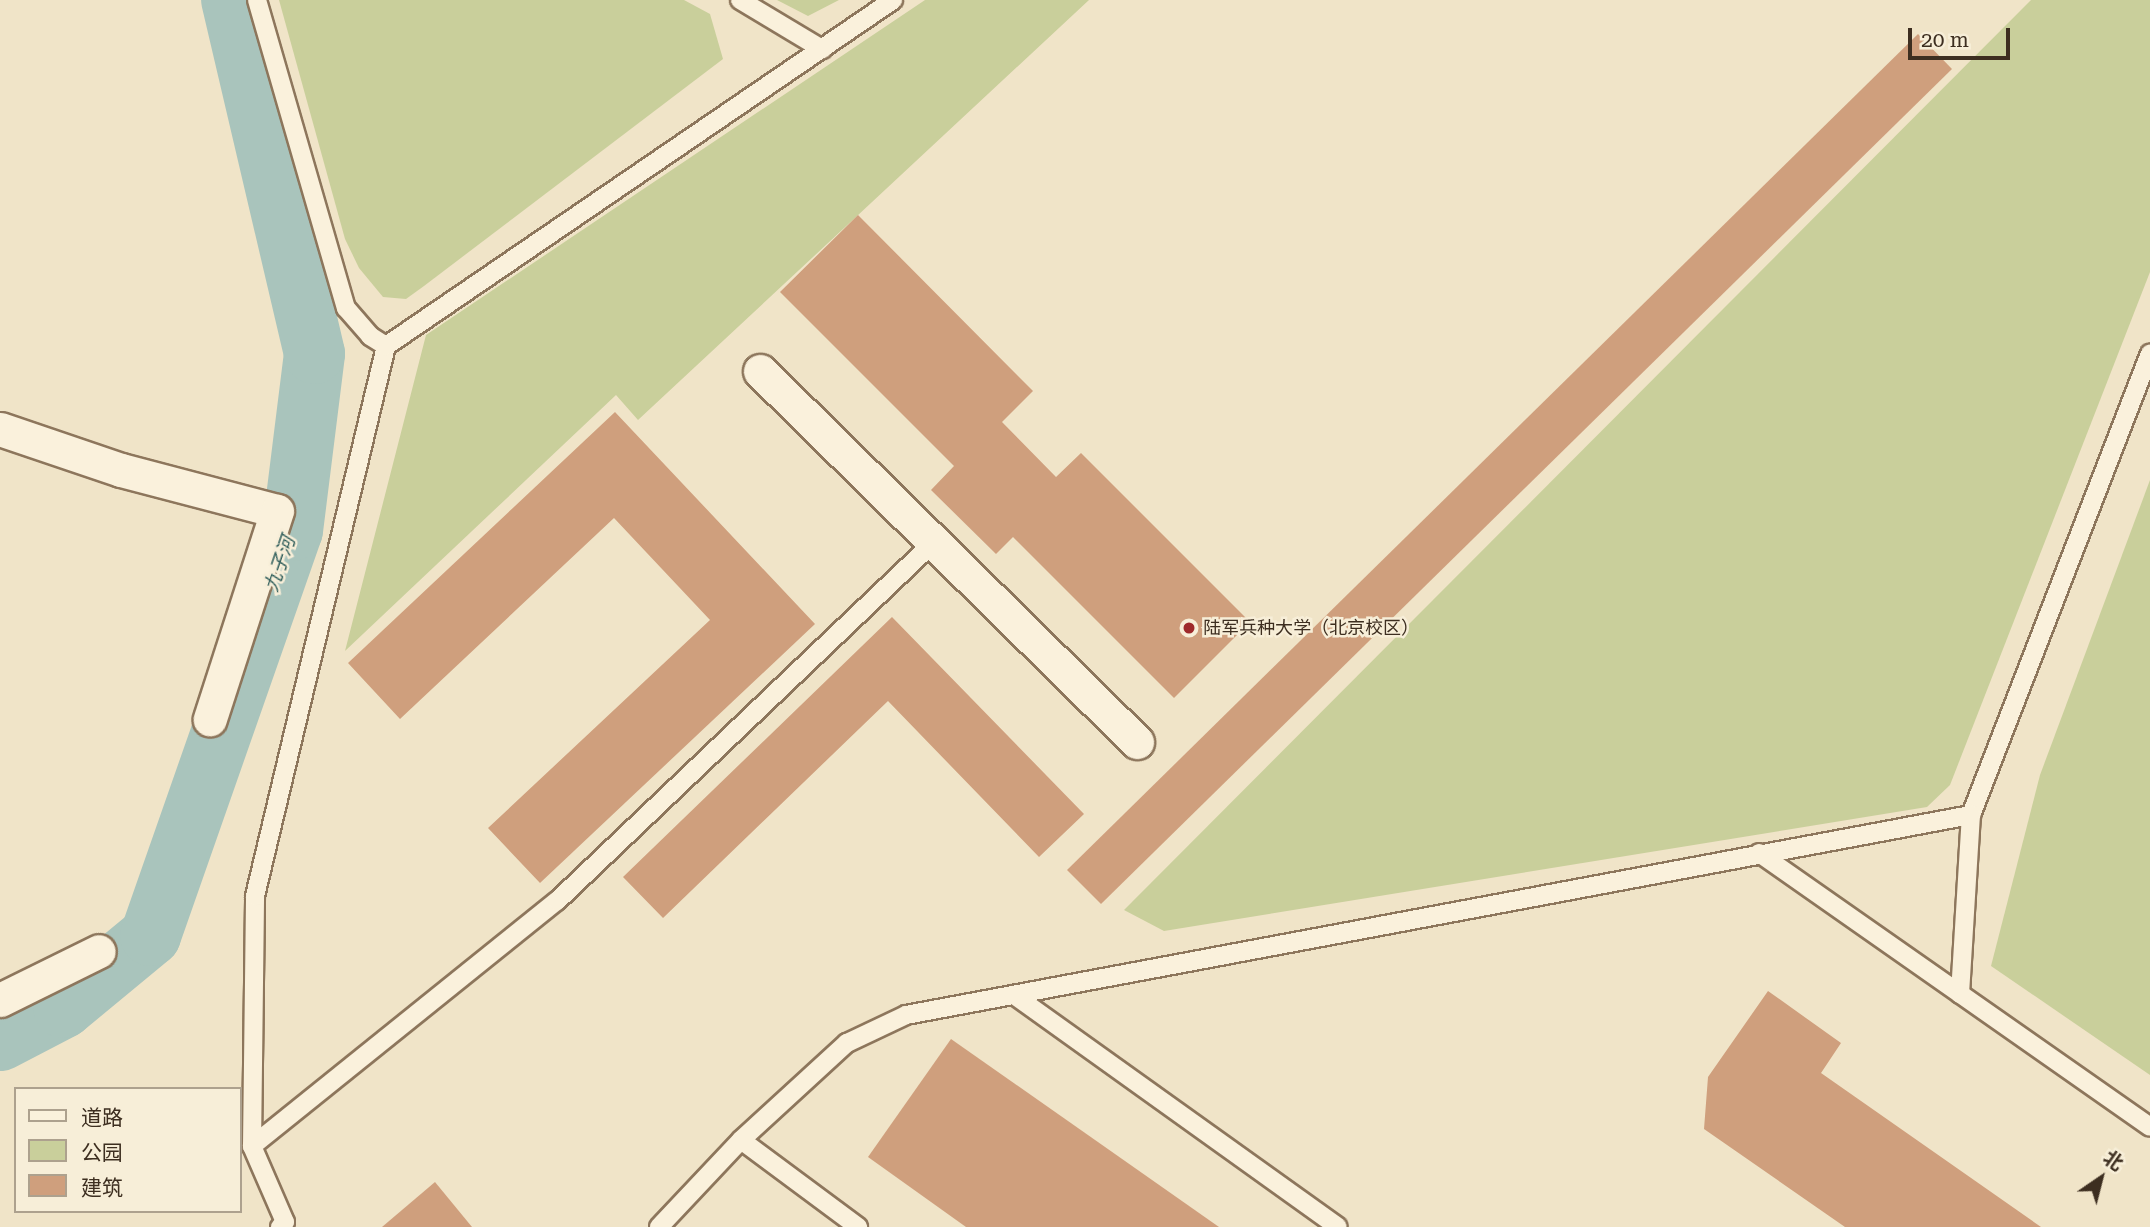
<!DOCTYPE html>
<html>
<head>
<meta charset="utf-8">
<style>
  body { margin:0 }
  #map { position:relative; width:2150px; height:1227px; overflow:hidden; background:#f0e4c8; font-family:"Roboto Serif","Noto Sans SC",serif }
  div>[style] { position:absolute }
  .green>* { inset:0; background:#c9cf9b }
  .river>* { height:61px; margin:-30.5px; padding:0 30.5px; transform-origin:30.5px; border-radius:30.5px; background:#a9c4bc }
  .building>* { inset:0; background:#cf9f7d }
  .roads { filter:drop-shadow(2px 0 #8d765c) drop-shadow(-2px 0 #8d765c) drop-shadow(0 2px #8d765c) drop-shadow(0 -2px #8d765c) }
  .lane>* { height:18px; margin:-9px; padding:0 9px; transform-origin:9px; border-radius:9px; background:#faf1dc }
  .street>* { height:33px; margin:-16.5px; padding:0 16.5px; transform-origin:16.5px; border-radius:16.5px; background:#faf1dc }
  .dots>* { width:19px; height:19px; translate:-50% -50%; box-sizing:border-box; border:4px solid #f7eed8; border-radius:50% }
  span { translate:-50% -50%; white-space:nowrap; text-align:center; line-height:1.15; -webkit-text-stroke:5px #f7eed8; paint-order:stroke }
  .poi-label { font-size:18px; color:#3d2e20 }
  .left { translate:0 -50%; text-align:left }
  .water-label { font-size:19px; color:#2f5d5a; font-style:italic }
  .legend { position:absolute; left:14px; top:1087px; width:228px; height:126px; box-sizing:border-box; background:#f7eed8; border:2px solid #ada18e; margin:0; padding:9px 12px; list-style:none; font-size:21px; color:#3d2e20 }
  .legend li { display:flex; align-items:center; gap:14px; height:35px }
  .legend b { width:35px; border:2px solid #ada18e }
  .north { position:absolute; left:2066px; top:1143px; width:70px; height:70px; -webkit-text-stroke:5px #f7eed8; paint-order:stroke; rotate:35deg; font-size:19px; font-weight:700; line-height:28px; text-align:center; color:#3d2e20 }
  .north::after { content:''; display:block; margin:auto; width:24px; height:32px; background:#3d2e20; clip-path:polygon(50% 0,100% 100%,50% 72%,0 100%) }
  .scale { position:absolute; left:1908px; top:28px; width:102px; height:32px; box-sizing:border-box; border:4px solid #3d2e20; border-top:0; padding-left:9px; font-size:21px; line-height:24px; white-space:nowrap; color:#3d2e20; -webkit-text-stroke:5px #f7eed8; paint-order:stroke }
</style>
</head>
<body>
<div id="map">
  <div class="green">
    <i style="clip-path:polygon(279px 0,684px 0,710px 14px,723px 59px,424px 286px,406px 299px,383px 297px,359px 268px,345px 239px)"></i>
    <i style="clip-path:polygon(777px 0,839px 0,808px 16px)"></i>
    <i style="clip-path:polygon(925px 0,1089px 0,638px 420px,616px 395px,345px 651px,426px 335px)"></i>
    <i style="clip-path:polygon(2031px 0,2150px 0,2150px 272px,1950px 785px,1927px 807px,1164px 931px,1124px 910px)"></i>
    <i style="clip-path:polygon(2150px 480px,2150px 1075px,1991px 966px,2040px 775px)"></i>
  </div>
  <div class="river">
    <i style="left:0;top:1040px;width:71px;rotate:-27.6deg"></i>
    <i style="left:63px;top:1007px;width:113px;rotate:-39.6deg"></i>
    <i style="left:150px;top:935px;width:429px;rotate:-70.7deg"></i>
    <i style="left:292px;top:530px;width:178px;rotate:-82.9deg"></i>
    <i style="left:314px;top:353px;width:363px;rotate:-103.2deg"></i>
  </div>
  <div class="building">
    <i style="clip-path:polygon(1918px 34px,1952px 69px,1101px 904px,1067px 870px)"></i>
    <i style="clip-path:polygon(858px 215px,1033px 391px,1002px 422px,1056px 477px,1081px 453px,1250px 622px,1174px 698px,1013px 537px,996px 554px,931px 490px,954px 466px,780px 292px)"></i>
    <i style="clip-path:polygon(615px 412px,815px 624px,540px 883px,488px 828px,710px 620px,614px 518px,400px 719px,348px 663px)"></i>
    <i style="clip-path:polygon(892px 617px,1084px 814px,1039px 857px,888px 701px,663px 918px,623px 877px)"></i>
    <i style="clip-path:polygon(1768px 991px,1841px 1043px,1821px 1073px,2041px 1227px,1845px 1227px,1704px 1129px,1708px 1077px)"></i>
    <i style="clip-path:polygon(951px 1039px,1219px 1227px,966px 1227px,868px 1157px)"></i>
    <i style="clip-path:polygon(435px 1182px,472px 1227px,382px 1227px)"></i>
  </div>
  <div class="roads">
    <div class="lane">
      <i style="left:257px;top:0;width:321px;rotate:73.9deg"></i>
      <i style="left:346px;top:308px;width:37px;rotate:49deg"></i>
      <i style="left:370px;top:336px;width:19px;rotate:32deg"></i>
      <i style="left:740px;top:0;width:96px;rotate:30.9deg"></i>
      <i style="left:1759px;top:853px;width:477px;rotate:35deg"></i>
      <i style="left:1960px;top:994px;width:179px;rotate:-86.5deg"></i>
      <i style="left:1971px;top:815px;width:495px;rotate:-68.8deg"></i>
      <i style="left:1014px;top:995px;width:398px;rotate:35.6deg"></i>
      <i style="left:741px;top:1140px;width:146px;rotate:36.6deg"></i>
      <i style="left:252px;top:1146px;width:391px;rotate:-38.8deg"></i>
      <i style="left:557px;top:901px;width:521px;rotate:-43.6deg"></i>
      <i style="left:280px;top:1227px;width:7px;rotate:-45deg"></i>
      <i style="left:285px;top:1222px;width:83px;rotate:-113.5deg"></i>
      <i style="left:252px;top:1146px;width:250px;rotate:-89.3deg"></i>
      <i style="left:255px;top:896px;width:565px;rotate:-76.6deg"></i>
      <i style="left:386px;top:346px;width:614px;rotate:-34.31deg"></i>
      <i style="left:659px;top:1227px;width:120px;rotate:-46.7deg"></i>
      <i style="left:741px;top:1140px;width:144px;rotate:-42.5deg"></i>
      <i style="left:847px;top:1043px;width:65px;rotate:-25.4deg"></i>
      <i style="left:906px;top:1015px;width:1084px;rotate:-10.64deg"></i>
    </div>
    <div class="street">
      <i style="left:760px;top:371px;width:529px;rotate:44.54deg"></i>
      <i style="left:0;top:429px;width:128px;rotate:18.7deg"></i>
      <i style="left:121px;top:470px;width:161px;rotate:14.7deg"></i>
      <i style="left:277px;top:511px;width:219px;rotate:107.9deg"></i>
      <i style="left:0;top:1000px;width:110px;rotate:-26.3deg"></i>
    </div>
  </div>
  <div class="dots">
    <i style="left:1189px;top:628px;background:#9e2a2b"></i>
  </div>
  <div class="poi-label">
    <span class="left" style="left:1203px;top:628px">陆军兵种大学（北京校区）</span>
  </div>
  <div class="water-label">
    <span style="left:280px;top:564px;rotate:-71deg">九子河</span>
  </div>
  <ul class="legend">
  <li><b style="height:9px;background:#faf1dc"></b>道路</li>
  <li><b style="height:19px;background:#c9cf9b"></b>公园</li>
  <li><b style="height:19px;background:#cf9f7d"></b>建筑</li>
  </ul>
  <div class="north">北</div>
  <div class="scale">20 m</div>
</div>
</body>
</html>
